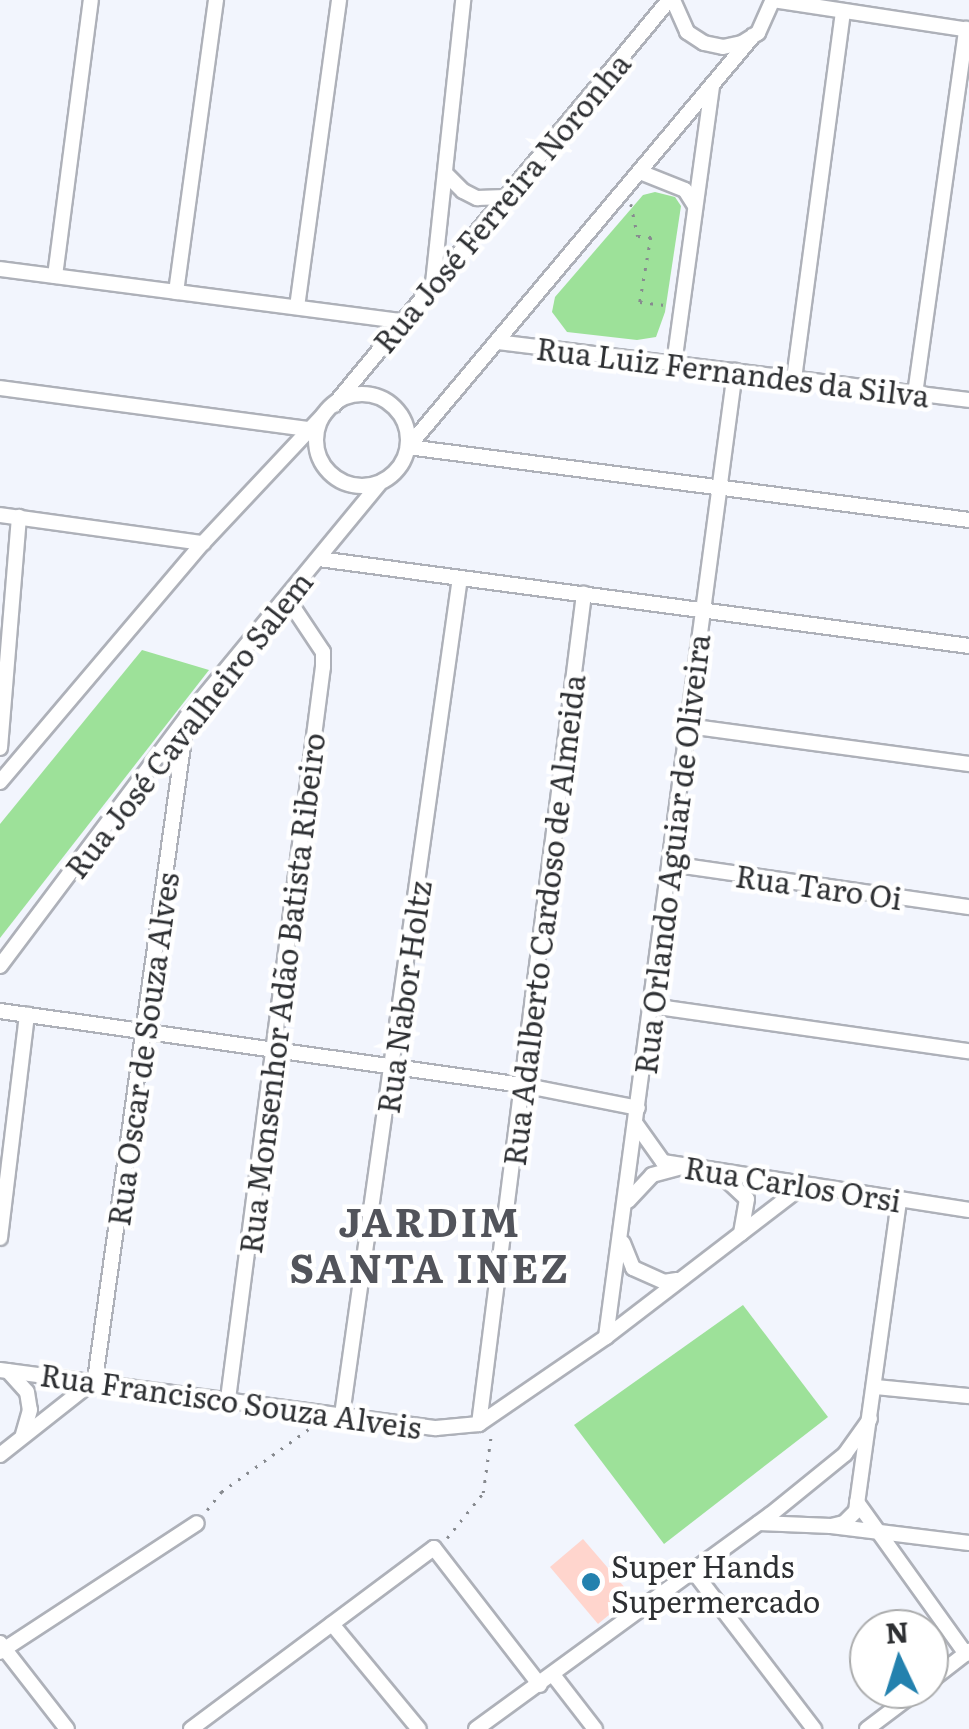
<!DOCTYPE html>
<html>
<head>
<meta charset="utf-8">
<style>
  body { margin:0 }
  #map { position:relative; width:969px; height:1729px; overflow:hidden; background:#f2f5fd; font-family:Literata,serif }
  div>[style] { position:absolute }
  .green>* { inset:0; background:#9de199 }
  .building>* { inset:0; background:#ffd5cd }
  .path>* { height:2.5px; margin-top:-1.25px; transform-origin:0; background:repeating-linear-gradient(90deg,#878a8f 0 2.5px,transparent 0 10.5px) }
  .roads { filter:drop-shadow(2px 0 #aeb1b9) drop-shadow(-2px 0 #aeb1b9) drop-shadow(0 2px #aeb1b9) drop-shadow(0 -2px #aeb1b9) }
  .street>* { height:14px; margin:-7px; padding:0 7px; transform-origin:7px; border-radius:7px; background:#fff }
  .street>.ring { margin:-7px; padding:0; box-sizing:content-box; background:none; border:14px solid #fff; border-radius:50% }
  .dots>* { width:28px; height:28px; translate:-50% -50%; box-sizing:border-box; border:5px solid #fff; border-radius:50% }
  span { translate:-50% -50%; white-space:nowrap; text-align:center; line-height:1.15; -webkit-text-stroke:9px #fff; paint-order:stroke }
  .street-label { font-size:30px; color:#2e3033 }
  .poi-label { font-size:30px; color:#2e3033 }
  .left { translate:0 -50%; text-align:left }
  .district-label { font-size:40px; color:#52545b; font-weight:700; letter-spacing:2.5px }
  .north { position:absolute; left:849px; top:1609px; width:100px; height:100px; box-sizing:border-box; background:#fff; border:2px solid #abacad; border-radius:50%; rotate:356deg; font-size:28px; font-weight:700; line-height:40px; text-align:center; color:#2e3033 }
  .north::after { content:''; display:block; margin:auto; width:35px; height:45px; background:#2381ae; clip-path:polygon(50% 0,100% 100%,50% 72%,0 100%) }
</style>
</head>
<body>
<div id="map">
  <div class="green">
    <i style="clip-path:polygon(655px 192px,675px 197px,681px 206px,665px 312px,656px 337px,637px 340px,567px 332px,552px 312px,555px 297px,643px 195px)"></i>
    <i style="clip-path:polygon(142px 650px,209px 670px,0 938px,0 824px)"></i>
    <i style="clip-path:polygon(743px 1305px,828px 1417px,664px 1544px,574px 1425px)"></i>
  </div>
  <div class="building">
    <i style="clip-path:polygon(583px 1539px,632px 1596px,598px 1624px,550px 1567px)"></i>
  </div>
  <div class="path">
    <i style="left:631px;top:204px;width:33px;rotate:78deg"></i>
    <i style="left:638px;top:236px;width:13px;rotate:4deg"></i>
    <i style="left:651px;top:237px;width:66px;rotate:99.6deg"></i>
    <i style="left:640px;top:302px;width:25px;rotate:7deg"></i>
    <i style="left:207px;top:1510px;width:23px;rotate:-52deg"></i>
    <i style="left:221px;top:1492px;width:110px;rotate:-35.7deg"></i>
    <i style="left:447px;top:1538px;width:58px;rotate:-51.3deg"></i>
    <i style="left:483px;top:1493px;width:59px;rotate:-82.1deg"></i>
  </div>
  <div class="roads">
    <div class="street">
      <i style="left:673px;top:0;width:35px;rotate:66deg"></i>
      <i style="left:687px;top:32px;width:20px;rotate:33deg"></i>
      <i style="left:704px;top:43px;width:19px;rotate:12deg"></i>
      <i style="left:723px;top:47px;width:19px;rotate:-12deg"></i>
      <i style="left:742px;top:43px;width:19px;rotate:-32deg"></i>
      <i style="left:758px;top:33px;width:36px;rotate:-66deg"></i>
      <i style="left:773px;top:0;width:198px;rotate:8.7deg"></i>
      <i style="left:640px;top:172px;width:48px;rotate:21.8deg"></i>
      <i style="left:685px;top:190px;width:19px;rotate:58deg"></i>
      <i style="left:445px;top:173px;width:25px;rotate:45deg"></i>
      <i style="left:463px;top:191px;width:16px;rotate:27deg"></i>
      <i style="left:477px;top:198px;width:28px;rotate:-2deg"></i>
      <i style="left:0;top:269px;width:406px;rotate:7.4deg"></i>
      <i style="left:55px;top:276px;width:278px;rotate:-82.6deg"></i>
      <i style="left:433px;top:283px;width:285px;rotate:-83.9deg"></i>
      <i style="left:176px;top:292px;width:295px;rotate:-82.2deg"></i>
      <i style="left:297px;top:307px;width:310px;rotate:-82.2deg"></i>
      <i style="left:497px;top:342px;width:476px;rotate:7deg"></i>
      <i style="left:674px;top:364px;width:280px;rotate:-82.2deg"></i>
      <i style="left:794px;top:379px;width:371px;rotate:-82.4deg"></i>
      <i style="left:0;top:388px;width:311px;rotate:7.6deg"></i>
      <i class="ring" style="left:316px;top:394px;width:78px;height:78px"></i>
      <i style="left:915px;top:394px;width:369px;rotate:-82deg"></i>
      <i style="left:334px;top:405px;width:526px;rotate:-50.4deg"></i>
      <i style="left:408px;top:447px;width:566px;rotate:7.41deg"></i>
      <i style="left:408px;top:447px;width:537px;rotate:-49.99deg"></i>
      <i style="left:0;top:515px;width:205px;rotate:7.9deg"></i>
      <i style="left:319px;top:559px;width:656px;rotate:7.62deg"></i>
      <i style="left:688px;top:726px;width:284px;rotate:7.7deg"></i>
      <i style="left:0;top:748px;width:232px;rotate:-85.3deg"></i>
      <i style="left:0;top:782px;width:314px;rotate:-49.7deg"></i>
      <i style="left:203px;top:543px;width:177px;rotate:-46.8deg"></i>
      <i style="left:670px;top:864px;width:302px;rotate:8.2deg"></i>
      <i style="left:0;top:966px;width:311px;rotate:-53.1deg"></i>
      <i style="left:187px;top:717px;width:302px;rotate:-50.5deg"></i>
      <i style="left:651px;top:1006px;width:321px;rotate:8.1deg"></i>
      <i style="left:0;top:1011px;width:527px;rotate:8.07deg"></i>
      <i style="left:522px;top:1085px;width:118px;rotate:11.2deg"></i>
      <i style="left:636px;top:1124px;width:47px;rotate:54.6deg"></i>
      <i style="left:663px;top:1162px;width:310px;rotate:8.9deg"></i>
      <i style="left:719px;top:1173px;width:38px;rotate:43deg"></i>
      <i style="left:747px;top:1199px;width:35px;rotate:100deg"></i>
      <i style="left:628px;top:1201px;width:35px;rotate:-47deg"></i>
      <i style="left:652px;top:1175px;width:28px;rotate:-15deg"></i>
      <i style="left:0;top:1238px;width:225px;rotate:-83.1deg"></i>
      <i style="left:623px;top:1243px;width:27px;rotate:68deg"></i>
      <i style="left:633px;top:1268px;width:34px;rotate:24deg"></i>
      <i style="left:664px;top:1282px;width:13px;rotate:-9deg"></i>
      <i style="left:606px;top:1337px;width:975px;rotate:-82.39deg"></i>
      <i style="left:0;top:1370px;width:440px;rotate:7.6deg"></i>
      <i style="left:436px;top:1428px;width:43px;rotate:-5.3deg"></i>
      <i style="left:479px;top:1424px;width:154px;rotate:-34.4deg"></i>
      <i style="left:606px;top:1337px;width:248px;rotate:-37.5deg"></i>
      <i style="left:8px;top:1371px;width:28px;rotate:48deg"></i>
      <i style="left:27px;top:1392px;width:18px;rotate:81deg"></i>
      <i style="left:30px;top:1410px;width:26px;rotate:106deg"></i>
      <i style="left:875px;top:1387px;width:94px;rotate:5.5deg"></i>
      <i style="left:228px;top:1399px;width:738px;rotate:-82.61deg"></i>
      <i style="left:323px;top:667px;width:15px;rotate:-90deg"></i>
      <i style="left:323px;top:652px;width:65px;rotate:-123.7deg"></i>
      <i style="left:342px;top:1415px;width:845px;rotate:-81.98deg"></i>
      <i style="left:479px;top:1424px;width:837px;rotate:-82.79deg"></i>
      <i style="left:0;top:1455px;width:121px;rotate:-38.3deg"></i>
      <i style="left:95px;top:1380px;width:669px;rotate:-82.1deg"></i>
      <i style="left:857px;top:1502px;width:187px;rotate:54.4deg"></i>
      <i style="left:759px;top:1523px;width:72px;rotate:2.4deg"></i>
      <i style="left:831px;top:1526px;width:139px;rotate:7deg"></i>
      <i style="left:831px;top:1526px;width:13px;rotate:-13deg"></i>
      <i style="left:844px;top:1523px;width:17px;rotate:-45deg"></i>
      <i style="left:856px;top:1511px;width:314px;rotate:-82.1deg"></i>
      <i style="left:694px;top:1572px;width:198px;rotate:52.6deg"></i>
      <i style="left:332px;top:1624px;width:136px;rotate:50.4deg"></i>
      <i style="left:0;top:1643px;width:109px;rotate:52.1deg"></i>
      <i style="left:0;top:1652px;width:235px;rotate:-33.2deg"></i>
      <i style="left:554px;top:1676px;width:67px;rotate:52.3deg"></i>
      <i style="left:929px;top:1682px;width:51px;rotate:-37.8deg"></i>
      <i style="left:191px;top:1729px;width:303px;rotate:-36.7deg"></i>
      <i style="left:434px;top:1548px;width:173px;rotate:52.3deg"></i>
      <i style="left:476px;top:1729px;width:364px;rotate:-36.1deg"></i>
      <i style="left:770px;top:1515px;width:97px;rotate:-39.1deg"></i>
      <i style="left:845px;top:1454px;width:43px;rotate:-54.5deg"></i>
      <i style="left:867px;top:1729px;width:66px;rotate:-37deg"></i>
    </div>
  </div>
  <div class="dots">
    <i style="left:591px;top:1582px;background:#2381ae"></i>
  </div>
  <div class="street-label">
    <span style="left:501px;top:202px;rotate:-50deg">Rua José Ferreira Noronha</span>
    <span style="left:733px;top:371px;rotate:7deg">Rua Luiz Fernandes da Silva</span>
    <span style="left:188px;top:724px;rotate:-52deg">Rua José Cavalheiro Salem</span>
    <span style="left:671px;top:854px;rotate:-83deg">Rua Orlando Aguiar de Oliveira</span>
    <span style="left:819px;top:886px;rotate:8deg">Rua Taro Oi</span>
    <span style="left:543px;top:920px;rotate:-83deg">Rua Adalberto Cardoso de Almeida</span>
    <span style="left:281px;top:993px;rotate:-83deg">Rua Monsenhor Adão Batista Ribeiro</span>
    <span style="left:403px;top:997px;rotate:-82deg">Rua Nabor Holtz</span>
    <span style="left:142px;top:1049px;rotate:-82deg">Rua Oscar de Souza Alves</span>
    <span style="left:793px;top:1183px;rotate:9deg">Rua Carlos Orsi</span>
    <span style="left:231px;top:1400px;rotate:8deg">Rua Francisco Souza Alveis</span>
  </div>
  <div class="poi-label">
    <span class="left" style="left:611px;top:1582px">Super Hands<br>Supermercado</span>
  </div>
  <div class="district-label">
    <span style="left:430px;top:1243px">JARDIM<br>SANTA INEZ</span>
  </div>
  <div class="north">N</div>
</div>
</body>
</html>
